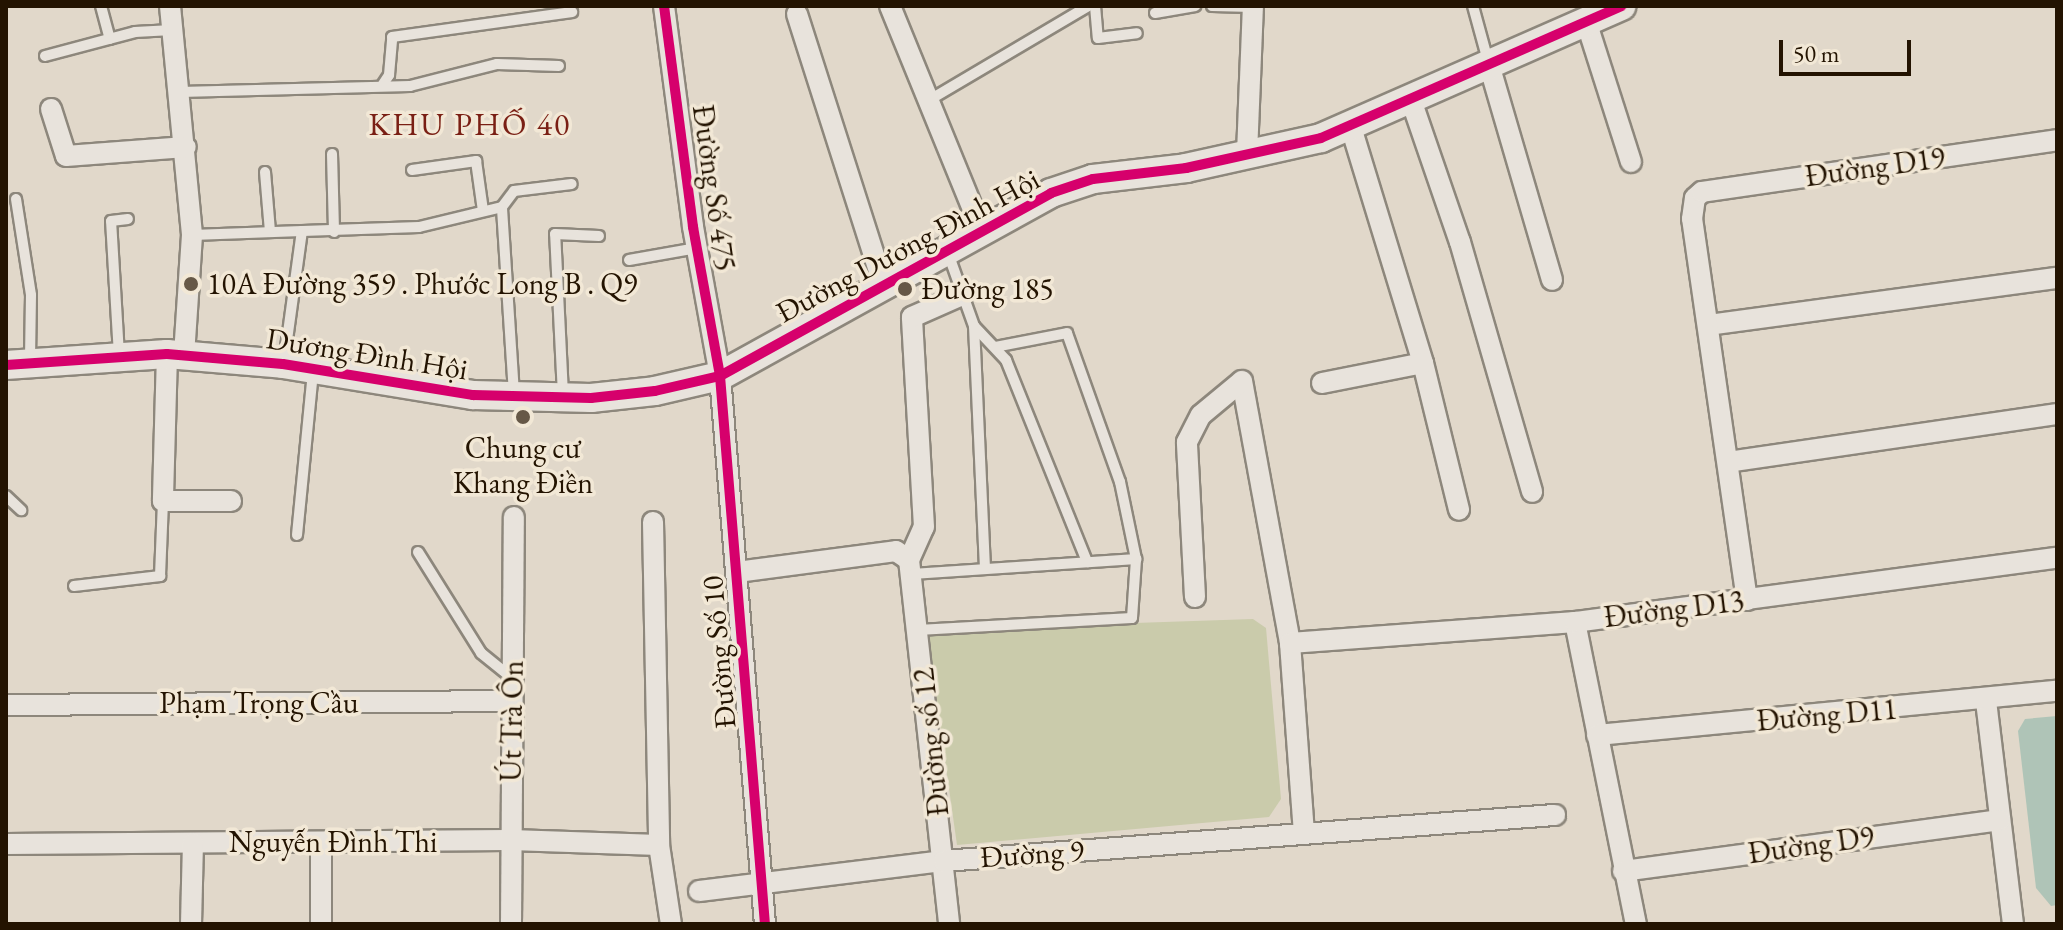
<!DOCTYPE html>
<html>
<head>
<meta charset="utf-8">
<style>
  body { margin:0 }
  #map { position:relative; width:2063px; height:930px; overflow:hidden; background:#e1d8ca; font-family:"EB Garamond",serif }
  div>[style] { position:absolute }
  .green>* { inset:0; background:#cacbab }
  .water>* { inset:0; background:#afc4b7 }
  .roads { filter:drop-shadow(2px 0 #8d877c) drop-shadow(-2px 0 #8d877c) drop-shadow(0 2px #8d877c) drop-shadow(0 -2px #8d877c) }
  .lane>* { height:10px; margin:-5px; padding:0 5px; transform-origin:5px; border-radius:5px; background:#e8e3dc }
  .street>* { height:20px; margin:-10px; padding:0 10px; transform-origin:10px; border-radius:10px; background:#e8e3dc }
  .secondary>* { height:28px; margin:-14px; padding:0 14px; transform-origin:14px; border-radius:14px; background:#e8e3dc }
  .cycleway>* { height:10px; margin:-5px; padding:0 5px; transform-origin:5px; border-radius:5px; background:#d6006c }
  .dots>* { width:22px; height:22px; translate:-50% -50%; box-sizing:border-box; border:4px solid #f2e8d6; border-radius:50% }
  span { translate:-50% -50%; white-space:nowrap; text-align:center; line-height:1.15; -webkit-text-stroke:7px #f2e8d6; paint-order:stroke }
  .street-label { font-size:30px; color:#231301 }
  .poi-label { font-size:30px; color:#231301 }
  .left { translate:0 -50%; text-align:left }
  .neighbourhood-label { font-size:32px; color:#7a1f14; letter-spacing:2px }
  .frame { position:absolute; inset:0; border:8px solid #231301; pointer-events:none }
  .scale { position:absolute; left:1779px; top:40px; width:132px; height:36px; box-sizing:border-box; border:4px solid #231301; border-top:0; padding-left:10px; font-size:24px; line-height:28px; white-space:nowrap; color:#231301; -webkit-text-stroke:6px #f2e8d6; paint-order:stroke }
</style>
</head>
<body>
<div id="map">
  <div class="green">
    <i style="clip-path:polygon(1253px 619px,1266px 628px,1281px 799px,1269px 817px,957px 845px,928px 641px,932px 630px)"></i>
  </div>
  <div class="water">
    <i style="clip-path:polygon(2057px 716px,2057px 905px,2051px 906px,2036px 888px,2018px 731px,2025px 719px)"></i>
  </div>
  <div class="roads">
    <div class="lane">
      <i style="left:101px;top:6px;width:34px;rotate:75deg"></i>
      <i style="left:1095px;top:6px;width:32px;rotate:85deg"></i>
      <i style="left:1098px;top:38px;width:39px;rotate:-7deg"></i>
      <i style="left:1212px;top:6px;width:41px;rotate:1.4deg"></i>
      <i style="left:1473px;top:6px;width:57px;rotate:74.7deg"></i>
      <i style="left:1155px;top:13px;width:41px;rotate:-9.9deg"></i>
      <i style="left:45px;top:56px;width:93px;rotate:-14.9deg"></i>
      <i style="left:135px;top:32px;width:37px;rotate:-3deg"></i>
      <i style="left:383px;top:84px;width:11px;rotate:-56deg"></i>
      <i style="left:389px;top:75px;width:38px;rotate:-85deg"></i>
      <i style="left:392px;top:37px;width:182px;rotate:-7.9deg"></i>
      <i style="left:180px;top:92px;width:230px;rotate:-1.5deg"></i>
      <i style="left:410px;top:86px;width:90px;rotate:-14.2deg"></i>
      <i style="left:497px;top:64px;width:62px;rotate:1.8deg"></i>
      <i style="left:931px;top:99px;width:182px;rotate:-30.6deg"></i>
      <i style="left:332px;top:154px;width:78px;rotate:88.5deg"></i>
      <i style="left:412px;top:170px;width:65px;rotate:-8deg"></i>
      <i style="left:476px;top:161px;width:50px;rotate:82deg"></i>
      <i style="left:265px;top:172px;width:60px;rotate:85.2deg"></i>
      <i style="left:16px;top:199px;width:97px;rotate:81.1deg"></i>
      <i style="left:31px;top:295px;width:66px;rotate:90.9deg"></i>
      <i style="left:192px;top:235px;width:110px;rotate:-2.1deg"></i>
      <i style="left:948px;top:253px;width:77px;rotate:70.4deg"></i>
      <i style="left:974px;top:326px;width:242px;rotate:87.4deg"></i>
      <i style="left:629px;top:260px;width:69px;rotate:-10deg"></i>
      <i style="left:974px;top:326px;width:47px;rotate:46.7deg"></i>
      <i style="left:1006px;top:360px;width:218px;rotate:68.1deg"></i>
      <i style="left:119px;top:355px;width:134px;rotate:-93.4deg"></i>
      <i style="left:111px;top:221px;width:17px;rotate:-7deg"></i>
      <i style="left:284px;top:362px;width:132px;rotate:-82.2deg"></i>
      <i style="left:302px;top:231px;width:117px;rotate:-2deg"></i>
      <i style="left:419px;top:227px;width:85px;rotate:-13.5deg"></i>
      <i style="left:514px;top:394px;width:187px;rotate:-93.7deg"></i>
      <i style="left:502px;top:207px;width:20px;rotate:-53deg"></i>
      <i style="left:514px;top:191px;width:58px;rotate:-6.9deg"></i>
      <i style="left:563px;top:395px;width:161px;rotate:-92.8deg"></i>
      <i style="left:555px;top:234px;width:44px;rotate:2.6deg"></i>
      <i style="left:6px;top:496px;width:21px;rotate:43deg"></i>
      <i style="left:297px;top:535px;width:165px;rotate:-84.4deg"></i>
      <i style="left:418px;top:552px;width:119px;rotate:58deg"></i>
      <i style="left:481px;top:653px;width:38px;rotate:39deg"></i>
      <i style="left:912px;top:574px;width:225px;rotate:-3.8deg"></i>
      <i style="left:1136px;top:559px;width:79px;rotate:-101.7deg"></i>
      <i style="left:1120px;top:482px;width:158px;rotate:-109.6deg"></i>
      <i style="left:1067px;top:333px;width:73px;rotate:169deg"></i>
      <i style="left:74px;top:586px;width:87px;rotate:-6.6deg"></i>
      <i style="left:160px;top:576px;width:75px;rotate:-87.7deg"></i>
      <i style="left:918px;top:630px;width:214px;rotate:-3.2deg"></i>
      <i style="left:1132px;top:618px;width:59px;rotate:-86.1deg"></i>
    </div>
    <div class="street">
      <i style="left:170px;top:6px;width:230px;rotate:84.5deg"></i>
      <i style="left:192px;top:235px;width:119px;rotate:93.8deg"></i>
      <i style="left:664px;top:6px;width:223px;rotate:82.5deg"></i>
      <i style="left:693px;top:227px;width:151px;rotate:79.7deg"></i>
      <i style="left:720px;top:376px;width:550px;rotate:85.31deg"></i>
      <i style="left:890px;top:6px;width:243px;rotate:67.8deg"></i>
      <i style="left:797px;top:14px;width:283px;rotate:72.3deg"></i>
      <i style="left:1586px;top:21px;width:148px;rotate:72.3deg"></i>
      <i style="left:1488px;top:61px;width:228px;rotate:73.7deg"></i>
      <i style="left:1410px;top:97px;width:153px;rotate:71deg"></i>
      <i style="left:1460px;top:242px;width:260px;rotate:73.9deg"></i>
      <i style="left:51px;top:109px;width:49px;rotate:72.3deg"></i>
      <i style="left:66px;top:156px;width:120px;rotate:-4.3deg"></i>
      <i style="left:1350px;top:124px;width:250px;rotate:73deg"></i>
      <i style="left:1423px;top:363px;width:151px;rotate:76.2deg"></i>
      <i style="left:1247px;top:154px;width:148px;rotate:-87.7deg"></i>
      <i style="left:1708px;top:325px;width:352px;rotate:-7.7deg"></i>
      <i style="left:167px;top:354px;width:147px;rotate:91.6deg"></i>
      <i style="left:163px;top:501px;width:68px"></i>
      <i style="left:1242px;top:381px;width:266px;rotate:79.6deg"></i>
      <i style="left:1290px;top:643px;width:191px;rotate:85.8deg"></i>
      <i style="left:1322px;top:383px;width:103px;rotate:-11.2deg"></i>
      <i style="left:1728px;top:462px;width:332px;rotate:-8.3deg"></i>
      <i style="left:653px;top:522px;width:323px;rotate:88.9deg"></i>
      <i style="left:659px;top:845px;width:80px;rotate:81.4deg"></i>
      <i style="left:909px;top:560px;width:366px;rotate:83.7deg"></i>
      <i style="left:909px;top:560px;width:36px;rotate:-66deg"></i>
      <i style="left:924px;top:527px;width:210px;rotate:-93.3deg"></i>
      <i style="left:912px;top:317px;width:55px;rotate:-23.7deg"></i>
      <i style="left:737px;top:572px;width:160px;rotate:-7.5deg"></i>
      <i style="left:896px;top:551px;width:16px;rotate:35deg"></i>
      <i style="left:1195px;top:597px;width:155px;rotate:-93deg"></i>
      <i style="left:1187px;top:442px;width:30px;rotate:-63deg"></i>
      <i style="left:1201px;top:415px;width:53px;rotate:-39.7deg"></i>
      <i style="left:1747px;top:600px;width:385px;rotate:-98.2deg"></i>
      <i style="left:1692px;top:219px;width:21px;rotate:-82deg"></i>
      <i style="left:1695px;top:198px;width:9px;rotate:-41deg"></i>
      <i style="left:1702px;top:192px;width:359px;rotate:-8.3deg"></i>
      <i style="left:1575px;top:622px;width:308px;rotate:78.6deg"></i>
      <i style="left:1290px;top:643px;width:286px;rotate:-4.2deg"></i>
      <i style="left:1575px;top:622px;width:486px;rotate:-7.6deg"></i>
      <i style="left:1986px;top:701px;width:225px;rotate:83.1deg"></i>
      <i style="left:6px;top:705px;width:506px;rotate:-0.45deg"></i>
      <i style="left:1597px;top:735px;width:462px;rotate:-5.5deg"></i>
      <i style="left:6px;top:844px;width:505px;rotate:-0.45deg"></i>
      <i style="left:511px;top:840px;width:148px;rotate:1.9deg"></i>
      <i style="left:1623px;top:871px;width:380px;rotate:-7.7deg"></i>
      <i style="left:699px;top:891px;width:247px;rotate:-7deg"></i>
      <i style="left:944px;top:861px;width:613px;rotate:-4.31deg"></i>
      <i style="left:191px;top:924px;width:81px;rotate:-88.6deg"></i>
      <i style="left:321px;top:924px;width:81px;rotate:-90deg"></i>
      <i style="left:511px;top:924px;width:407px;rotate:-89.6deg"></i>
    </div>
    <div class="secondary">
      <i style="left:6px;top:365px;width:161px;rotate:-3.9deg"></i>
      <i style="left:167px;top:354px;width:116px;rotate:4.9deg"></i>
      <i style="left:283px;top:364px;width:193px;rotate:9.3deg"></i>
      <i style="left:473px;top:395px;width:118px;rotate:1.5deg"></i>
      <i style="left:591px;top:398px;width:64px;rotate:-6.2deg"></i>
      <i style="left:655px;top:391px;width:67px;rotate:-13deg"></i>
      <i style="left:720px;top:376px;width:378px;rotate:-28.9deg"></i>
      <i style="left:1051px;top:193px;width:44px;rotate:-18.4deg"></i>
      <i style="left:1093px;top:179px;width:94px;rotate:-6.7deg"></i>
      <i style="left:1186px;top:168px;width:138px;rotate:-12.5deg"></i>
      <i style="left:1321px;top:138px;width:328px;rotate:-23.7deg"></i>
    </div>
  </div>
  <div class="cycleway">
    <i style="left:664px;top:6px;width:223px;rotate:82.5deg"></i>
    <i style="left:693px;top:227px;width:151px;rotate:79.7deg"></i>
    <i style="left:720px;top:376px;width:550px;rotate:85.31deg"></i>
    <i style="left:6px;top:365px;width:161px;rotate:-3.9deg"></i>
    <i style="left:167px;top:354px;width:116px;rotate:4.9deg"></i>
    <i style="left:283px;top:364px;width:193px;rotate:9.3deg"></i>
    <i style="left:473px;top:395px;width:118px;rotate:1.5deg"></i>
    <i style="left:591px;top:398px;width:64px;rotate:-6.2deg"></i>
    <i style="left:655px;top:391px;width:67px;rotate:-13deg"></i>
    <i style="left:720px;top:376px;width:378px;rotate:-28.9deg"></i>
    <i style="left:1051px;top:193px;width:44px;rotate:-18.4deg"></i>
    <i style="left:1093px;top:179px;width:94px;rotate:-6.7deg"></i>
    <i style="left:1186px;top:168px;width:138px;rotate:-12.5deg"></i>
    <i style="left:1321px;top:138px;width:328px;rotate:-23.7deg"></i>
  </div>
  <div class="dots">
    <i style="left:191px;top:284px;background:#665847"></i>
    <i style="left:905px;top:289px;background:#665847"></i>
    <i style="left:523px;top:417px;background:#665847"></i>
  </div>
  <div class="street-label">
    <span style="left:1875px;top:167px;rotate:-8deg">Đường D19</span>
    <span style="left:714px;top:188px;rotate:82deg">Đường Số 475</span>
    <span style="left:908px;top:246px;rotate:-28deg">Đường Dương Đình Hội</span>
    <span style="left:367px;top:354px;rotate:9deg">Dương Đình Hội</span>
    <span style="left:1674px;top:609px;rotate:-7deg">Đường D13</span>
    <span style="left:719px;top:652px;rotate:-95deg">Đường Số 10</span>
    <span style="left:259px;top:703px">Phạm Trọng Cầu</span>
    <span style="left:1827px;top:715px;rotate:-5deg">Đường D11</span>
    <span style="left:512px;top:721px;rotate:-89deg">Út Trà Ôn</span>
    <span style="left:931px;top:742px;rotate:-96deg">Đường số 12</span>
    <span style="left:333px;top:842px">Nguyễn Đình Thi</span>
    <span style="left:1811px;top:845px;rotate:-8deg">Đường D9</span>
    <span style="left:1032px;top:854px;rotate:-4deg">Đường 9</span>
  </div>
  <div class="poi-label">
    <span class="left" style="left:207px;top:284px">10A Đường 359 . Phước Long B . Q9</span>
    <span class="left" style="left:921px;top:289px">Đường 185</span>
    <span style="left:523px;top:465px">Chung cư<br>Khang Điền</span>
  </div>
  <div class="neighbourhood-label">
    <span style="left:470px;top:124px">KHU PHỐ 40</span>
  </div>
  <div class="frame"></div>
  <div class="scale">50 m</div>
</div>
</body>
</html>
